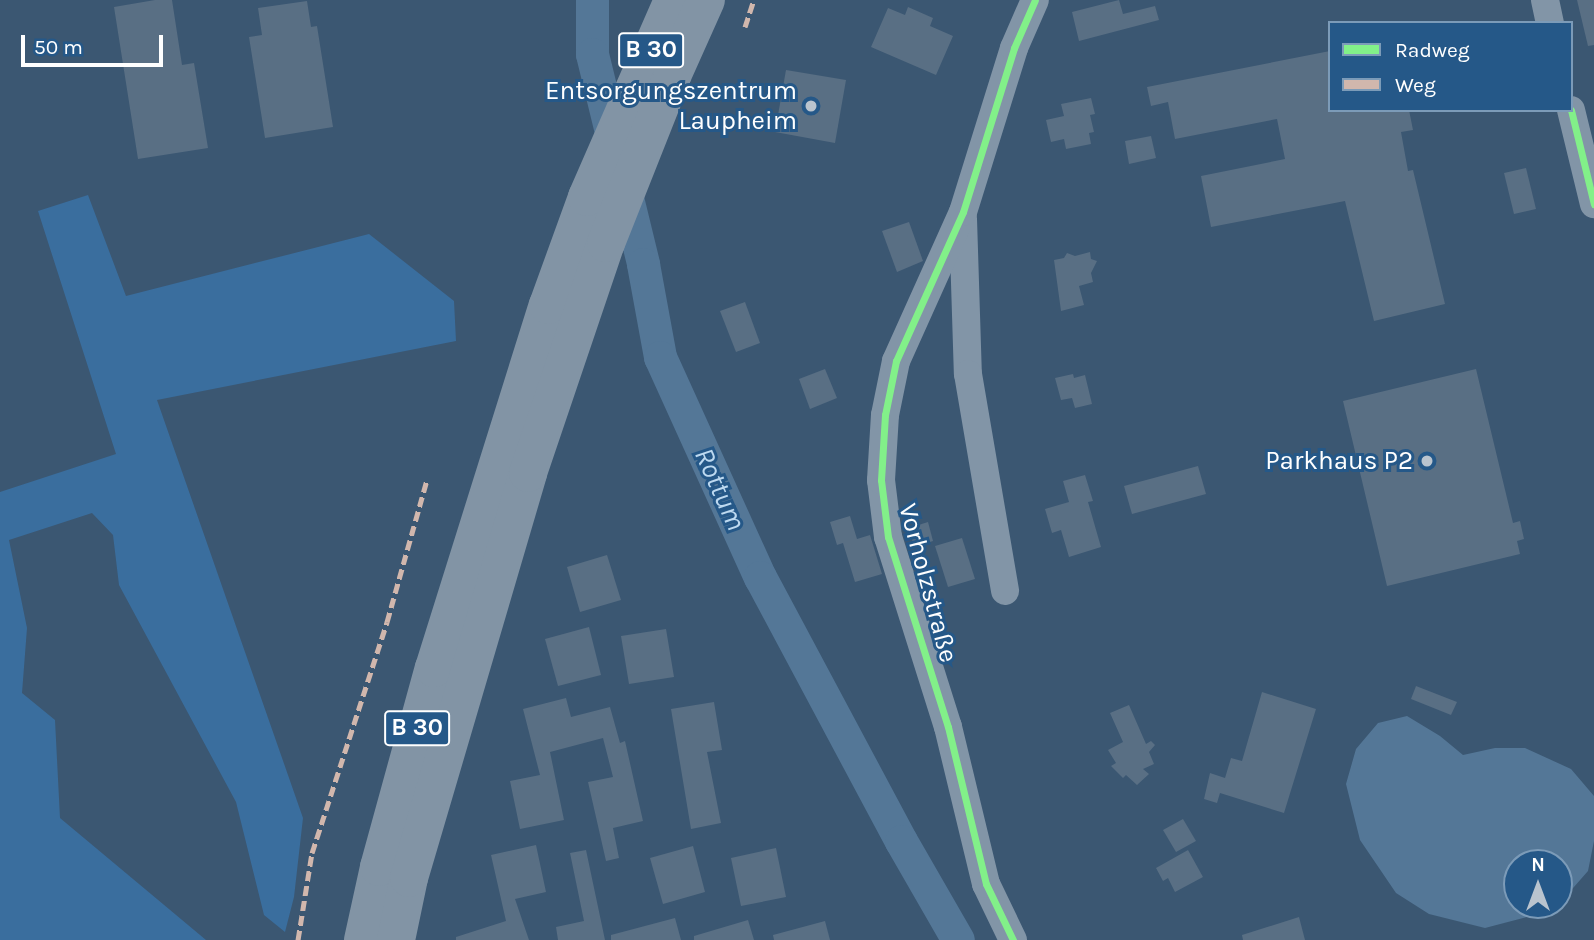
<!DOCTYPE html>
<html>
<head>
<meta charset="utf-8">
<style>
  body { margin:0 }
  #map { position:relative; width:1594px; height:940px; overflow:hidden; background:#3b5772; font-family:Karla,sans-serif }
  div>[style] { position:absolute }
  .green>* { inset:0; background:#3a6e9e }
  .water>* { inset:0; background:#547797 }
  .river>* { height:33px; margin:-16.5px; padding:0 16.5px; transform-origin:16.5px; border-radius:16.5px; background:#547797 }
  .building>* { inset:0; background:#596f84 }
  .minor>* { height:28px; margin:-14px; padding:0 14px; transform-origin:14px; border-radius:14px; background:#8295a7 }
  .highway>* { height:38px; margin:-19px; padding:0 19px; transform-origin:19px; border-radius:19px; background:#8294a5 }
  .quiet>* { height:5px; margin-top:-2.5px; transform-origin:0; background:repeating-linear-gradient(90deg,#d1b7ad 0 10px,transparent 0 15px) }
  .cycleway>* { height:7px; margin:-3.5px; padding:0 3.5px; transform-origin:3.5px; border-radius:3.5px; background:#82f089 }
  .dots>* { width:19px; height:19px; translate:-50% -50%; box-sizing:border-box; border:4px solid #255888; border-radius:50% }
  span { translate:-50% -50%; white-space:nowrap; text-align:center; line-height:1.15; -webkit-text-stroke:6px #255888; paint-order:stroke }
  .shield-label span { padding:2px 5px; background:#255888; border:2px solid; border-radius:5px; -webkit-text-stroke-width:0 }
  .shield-label { font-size:24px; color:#fff; font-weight:700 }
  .poi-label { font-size:26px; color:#fff }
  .right { translate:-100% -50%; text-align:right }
  .street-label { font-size:26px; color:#fff }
  .water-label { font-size:28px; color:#bdd9f0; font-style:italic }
  .legend { position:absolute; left:1328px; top:21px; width:245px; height:91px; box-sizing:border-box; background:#255888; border:2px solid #7c9bb8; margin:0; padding:9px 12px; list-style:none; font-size:21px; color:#fff }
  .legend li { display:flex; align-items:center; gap:14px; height:35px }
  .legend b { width:35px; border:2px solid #7c9bb8 }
  .north { position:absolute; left:1503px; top:849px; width:70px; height:70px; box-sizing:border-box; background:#255888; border:2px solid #7c9bb8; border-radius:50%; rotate:0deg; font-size:19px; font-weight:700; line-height:28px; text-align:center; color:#fff }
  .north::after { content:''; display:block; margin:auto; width:24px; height:32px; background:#bac4ce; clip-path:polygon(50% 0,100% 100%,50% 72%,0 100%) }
  .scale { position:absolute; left:21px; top:35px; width:142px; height:32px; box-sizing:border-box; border:4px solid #fff; border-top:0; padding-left:9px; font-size:21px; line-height:24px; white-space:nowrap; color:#fff; -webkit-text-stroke:5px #255888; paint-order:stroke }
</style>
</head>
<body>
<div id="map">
  <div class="green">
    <i style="clip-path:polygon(88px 195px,126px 296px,369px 234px,454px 301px,456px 341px,157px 400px,303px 818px,294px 897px,285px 932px,264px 915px,236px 802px,119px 585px,113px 535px,92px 513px,9px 540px,27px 628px,22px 693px,55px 720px,60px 818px,206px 940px,0 940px,0 492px,116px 454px,38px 211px)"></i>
  </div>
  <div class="water">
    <i style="clip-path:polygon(1407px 716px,1440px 736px,1463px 755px,1495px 748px,1525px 748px,1571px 769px,1594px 796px,1594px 841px,1588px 871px,1559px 904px,1559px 863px,1517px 863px,1517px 905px,1558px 905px,1554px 910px,1485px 928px,1429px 914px,1396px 893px,1360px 840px,1346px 784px,1356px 749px,1378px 723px)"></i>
  </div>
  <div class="river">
    <i style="left:592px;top:0;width:54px;rotate:90deg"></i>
    <i style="left:592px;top:54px;width:216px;rotate:76.3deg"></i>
    <i style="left:643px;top:264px;width:95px;rotate:79.6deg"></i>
    <i style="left:660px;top:357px;width:242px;rotate:65.6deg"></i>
    <i style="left:760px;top:577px;width:299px;rotate:61.9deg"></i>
    <i style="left:901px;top:841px;width:114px;rotate:60.1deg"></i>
  </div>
  <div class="building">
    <i style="clip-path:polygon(155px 0,172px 0,182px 65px,194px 63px,208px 148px,138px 159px,114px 7px)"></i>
    <i style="clip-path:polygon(1119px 0,1123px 14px,1155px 6px,1159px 20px,1079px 41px,1072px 12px)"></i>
    <i style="clip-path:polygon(1577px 0,1594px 0,1594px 45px,1588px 46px)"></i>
    <i style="clip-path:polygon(307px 1px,311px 27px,317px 26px,333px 127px,265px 138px,249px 37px,262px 35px,258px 8px)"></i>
    <i style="clip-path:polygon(908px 7px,933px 18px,930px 26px,953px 36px,936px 75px,871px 47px,888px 8px,905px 15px)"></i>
    <i style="clip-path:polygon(1330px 51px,1330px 110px,1409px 110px,1413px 130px,1401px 132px,1408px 171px,1413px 170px,1445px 304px,1374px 321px,1345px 201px,1211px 227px,1201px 176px,1285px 159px,1277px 119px,1175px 139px,1168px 102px,1151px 106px,1147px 87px)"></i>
    <i style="clip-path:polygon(786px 70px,846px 80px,835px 143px,775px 132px)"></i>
    <i style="clip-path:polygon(1091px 98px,1095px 114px,1090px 115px,1094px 132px,1089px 133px,1091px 144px,1066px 149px,1064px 139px,1051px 142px,1046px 120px,1064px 116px,1061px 104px)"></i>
    <i style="clip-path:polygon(1151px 136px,1156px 158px,1129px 164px,1125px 141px)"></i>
    <i style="clip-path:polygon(1526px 168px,1536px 209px,1514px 214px,1504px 173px)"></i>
    <i style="clip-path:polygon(909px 222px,923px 261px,897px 272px,882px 231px)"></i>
    <i style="clip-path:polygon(1090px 252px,1091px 259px,1097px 261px,1091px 273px,1093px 282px,1079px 286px,1084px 305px,1061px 311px,1054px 260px,1064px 258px,1067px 253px,1075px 256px)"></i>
    <i style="clip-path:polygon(745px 302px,760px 343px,736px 352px,720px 311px)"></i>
    <i style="clip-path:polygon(825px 369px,837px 398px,810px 409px,799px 379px)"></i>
    <i style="clip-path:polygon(1476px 369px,1513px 523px,1520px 521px,1524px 539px,1517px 541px,1520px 554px,1387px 586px,1343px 401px)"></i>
    <i style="clip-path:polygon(1073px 374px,1074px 378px,1085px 375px,1092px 404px,1075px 408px,1072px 398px,1061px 400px,1055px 378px)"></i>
    <i style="clip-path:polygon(1198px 466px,1206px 494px,1132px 514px,1124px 486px)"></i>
    <i style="clip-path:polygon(1085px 475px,1093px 501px,1088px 502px,1101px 547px,1069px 557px,1061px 530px,1052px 533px,1045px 509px,1069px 502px,1063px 481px)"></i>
    <i style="clip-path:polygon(850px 516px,857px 539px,870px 535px,882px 574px,855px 582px,843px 543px,837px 545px,830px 522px)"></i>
    <i style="clip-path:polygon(928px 522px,933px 541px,914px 547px,909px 528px)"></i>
    <i style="clip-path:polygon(962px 538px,975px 579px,948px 587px,935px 546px)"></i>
    <i style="clip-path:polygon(607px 555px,621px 600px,580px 612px,567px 567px)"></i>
    <i style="clip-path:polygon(589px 627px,601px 675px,558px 686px,545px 639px)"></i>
    <i style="clip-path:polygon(666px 629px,674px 677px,629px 684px,621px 636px)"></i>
    <i style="clip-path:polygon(1416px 686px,1457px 702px,1451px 715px,1411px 699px)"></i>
    <i style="clip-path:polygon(1262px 692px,1316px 709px,1284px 813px,1220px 793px,1217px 803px,1204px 799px,1210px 773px,1225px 778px,1231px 758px,1242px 761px)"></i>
    <i style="clip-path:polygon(566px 698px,571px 717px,610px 707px,620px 743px,625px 741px,643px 821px,613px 828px,619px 858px,606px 861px,588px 782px,613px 777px,603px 738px,550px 752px,564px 820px,520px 829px,510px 781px,540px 775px,523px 709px)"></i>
    <i style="clip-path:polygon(714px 702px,722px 750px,707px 752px,721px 823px,691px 829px,671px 709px)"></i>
    <i style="clip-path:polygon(1129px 705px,1146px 744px,1151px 741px,1155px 745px,1149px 752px,1154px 764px,1143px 769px,1149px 774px,1137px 785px,1126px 775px,1123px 778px,1111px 766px,1116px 763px,1108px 750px,1123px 742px,1110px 713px)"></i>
    <i style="clip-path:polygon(1183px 819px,1196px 841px,1176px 852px,1163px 830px)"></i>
    <i style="clip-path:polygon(536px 845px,546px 892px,515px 899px,529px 940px,456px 940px,456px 937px,506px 921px,491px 855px)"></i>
    <i style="clip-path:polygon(693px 846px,705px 892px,663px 904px,650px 858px)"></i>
    <i style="clip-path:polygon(776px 848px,786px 897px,741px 906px,731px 858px)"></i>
    <i style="clip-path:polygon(586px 850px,605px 940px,558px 940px,556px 927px,584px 921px,570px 853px)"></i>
    <i style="clip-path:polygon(1188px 850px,1203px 877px,1175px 892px,1168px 878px,1163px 881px,1156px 868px)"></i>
    <i style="clip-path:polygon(1299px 917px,1305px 940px,1243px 940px,1242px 935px)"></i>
    <i style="clip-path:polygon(675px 918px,681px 940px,611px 940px,611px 935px)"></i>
    <i style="clip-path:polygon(748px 920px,754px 940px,694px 940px,694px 936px)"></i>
    <i style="clip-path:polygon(825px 921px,830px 940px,774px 940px,773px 935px)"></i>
  </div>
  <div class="minor">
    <i style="left:1545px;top:0;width:24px;rotate:78deg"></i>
    <i style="left:1571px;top:110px;width:97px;rotate:76.3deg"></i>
    <i style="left:963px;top:219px;width:155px;rotate:88.2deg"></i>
    <i style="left:968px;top:374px;width:220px;rotate:80.3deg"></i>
    <i style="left:1013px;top:940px;width:62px;rotate:-115.7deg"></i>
    <i style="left:986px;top:884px;width:162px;rotate:-103.6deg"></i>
    <i style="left:948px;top:727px;width:199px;rotate:-107.5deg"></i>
    <i style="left:888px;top:537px;width:57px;rotate:-97deg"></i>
    <i style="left:881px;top:480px;width:65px;rotate:-86.5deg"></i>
    <i style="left:885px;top:415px;width:55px;rotate:-78.5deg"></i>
    <i style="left:896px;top:361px;width:163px;rotate:-65.8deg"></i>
    <i style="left:963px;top:212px;width:172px;rotate:-72.7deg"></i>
    <i style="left:1014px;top:48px;width:52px;rotate:-66.4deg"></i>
  </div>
  <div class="highway">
    <i style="left:363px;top:940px;width:75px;rotate:-77.6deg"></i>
    <i style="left:379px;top:867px;width:206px;rotate:-74.6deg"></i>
    <i style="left:434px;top:668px;width:380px;rotate:-72.6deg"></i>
    <i style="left:548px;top:305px;width:115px;rotate:-70.1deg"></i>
    <i style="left:587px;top:197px;width:215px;rotate:-66.4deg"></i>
    <i style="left:396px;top:940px;width:63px;rotate:-78.2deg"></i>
    <i style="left:409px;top:878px;width:422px;rotate:-73.6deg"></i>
    <i style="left:528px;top:473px;width:243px;rotate:-71.3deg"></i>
    <i style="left:606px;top:243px;width:180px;rotate:-68.4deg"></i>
    <i style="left:672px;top:76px;width:83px;rotate:-65.9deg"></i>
  </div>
  <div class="quiet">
    <i style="left:745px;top:27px;width:28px;rotate:-72deg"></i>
    <i style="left:298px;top:940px;width:88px;rotate:-80.9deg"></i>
    <i style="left:312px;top:853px;width:243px;rotate:-72deg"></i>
    <i style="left:387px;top:622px;width:148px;rotate:-74.3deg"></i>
  </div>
  <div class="cycleway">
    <i style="left:1571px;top:110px;width:97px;rotate:76.3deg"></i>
    <i style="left:1013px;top:940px;width:62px;rotate:-115.7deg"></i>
    <i style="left:986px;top:884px;width:162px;rotate:-103.6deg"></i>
    <i style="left:948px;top:727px;width:199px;rotate:-107.5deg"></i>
    <i style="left:888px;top:537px;width:57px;rotate:-97deg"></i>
    <i style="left:881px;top:480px;width:65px;rotate:-86.5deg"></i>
    <i style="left:885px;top:415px;width:55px;rotate:-78.5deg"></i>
    <i style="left:896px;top:361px;width:163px;rotate:-65.8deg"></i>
    <i style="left:963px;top:212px;width:172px;rotate:-72.7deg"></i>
    <i style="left:1014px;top:48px;width:52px;rotate:-66.4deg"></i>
  </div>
  <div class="dots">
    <i style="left:811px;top:106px;background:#bac4ce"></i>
    <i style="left:1427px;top:461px;background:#bac4ce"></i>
  </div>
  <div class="shield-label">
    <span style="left:651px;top:50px">B 30</span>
    <span style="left:417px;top:728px">B 30</span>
  </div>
  <div class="poi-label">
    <span class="right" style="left:797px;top:106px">Entsorgungszentrum<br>Laupheim</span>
    <span class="right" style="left:1413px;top:461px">Parkhaus P2</span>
  </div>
  <div class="street-label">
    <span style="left:928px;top:583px;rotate:75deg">Vorholzstraße</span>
  </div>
  <div class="water-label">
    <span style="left:720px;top:489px;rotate:66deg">Rottum</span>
  </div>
  <ul class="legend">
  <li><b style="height:9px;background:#82f089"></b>Radweg</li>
  <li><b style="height:9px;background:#d1b7ad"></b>Weg</li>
  </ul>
  <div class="north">N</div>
  <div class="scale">50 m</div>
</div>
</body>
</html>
